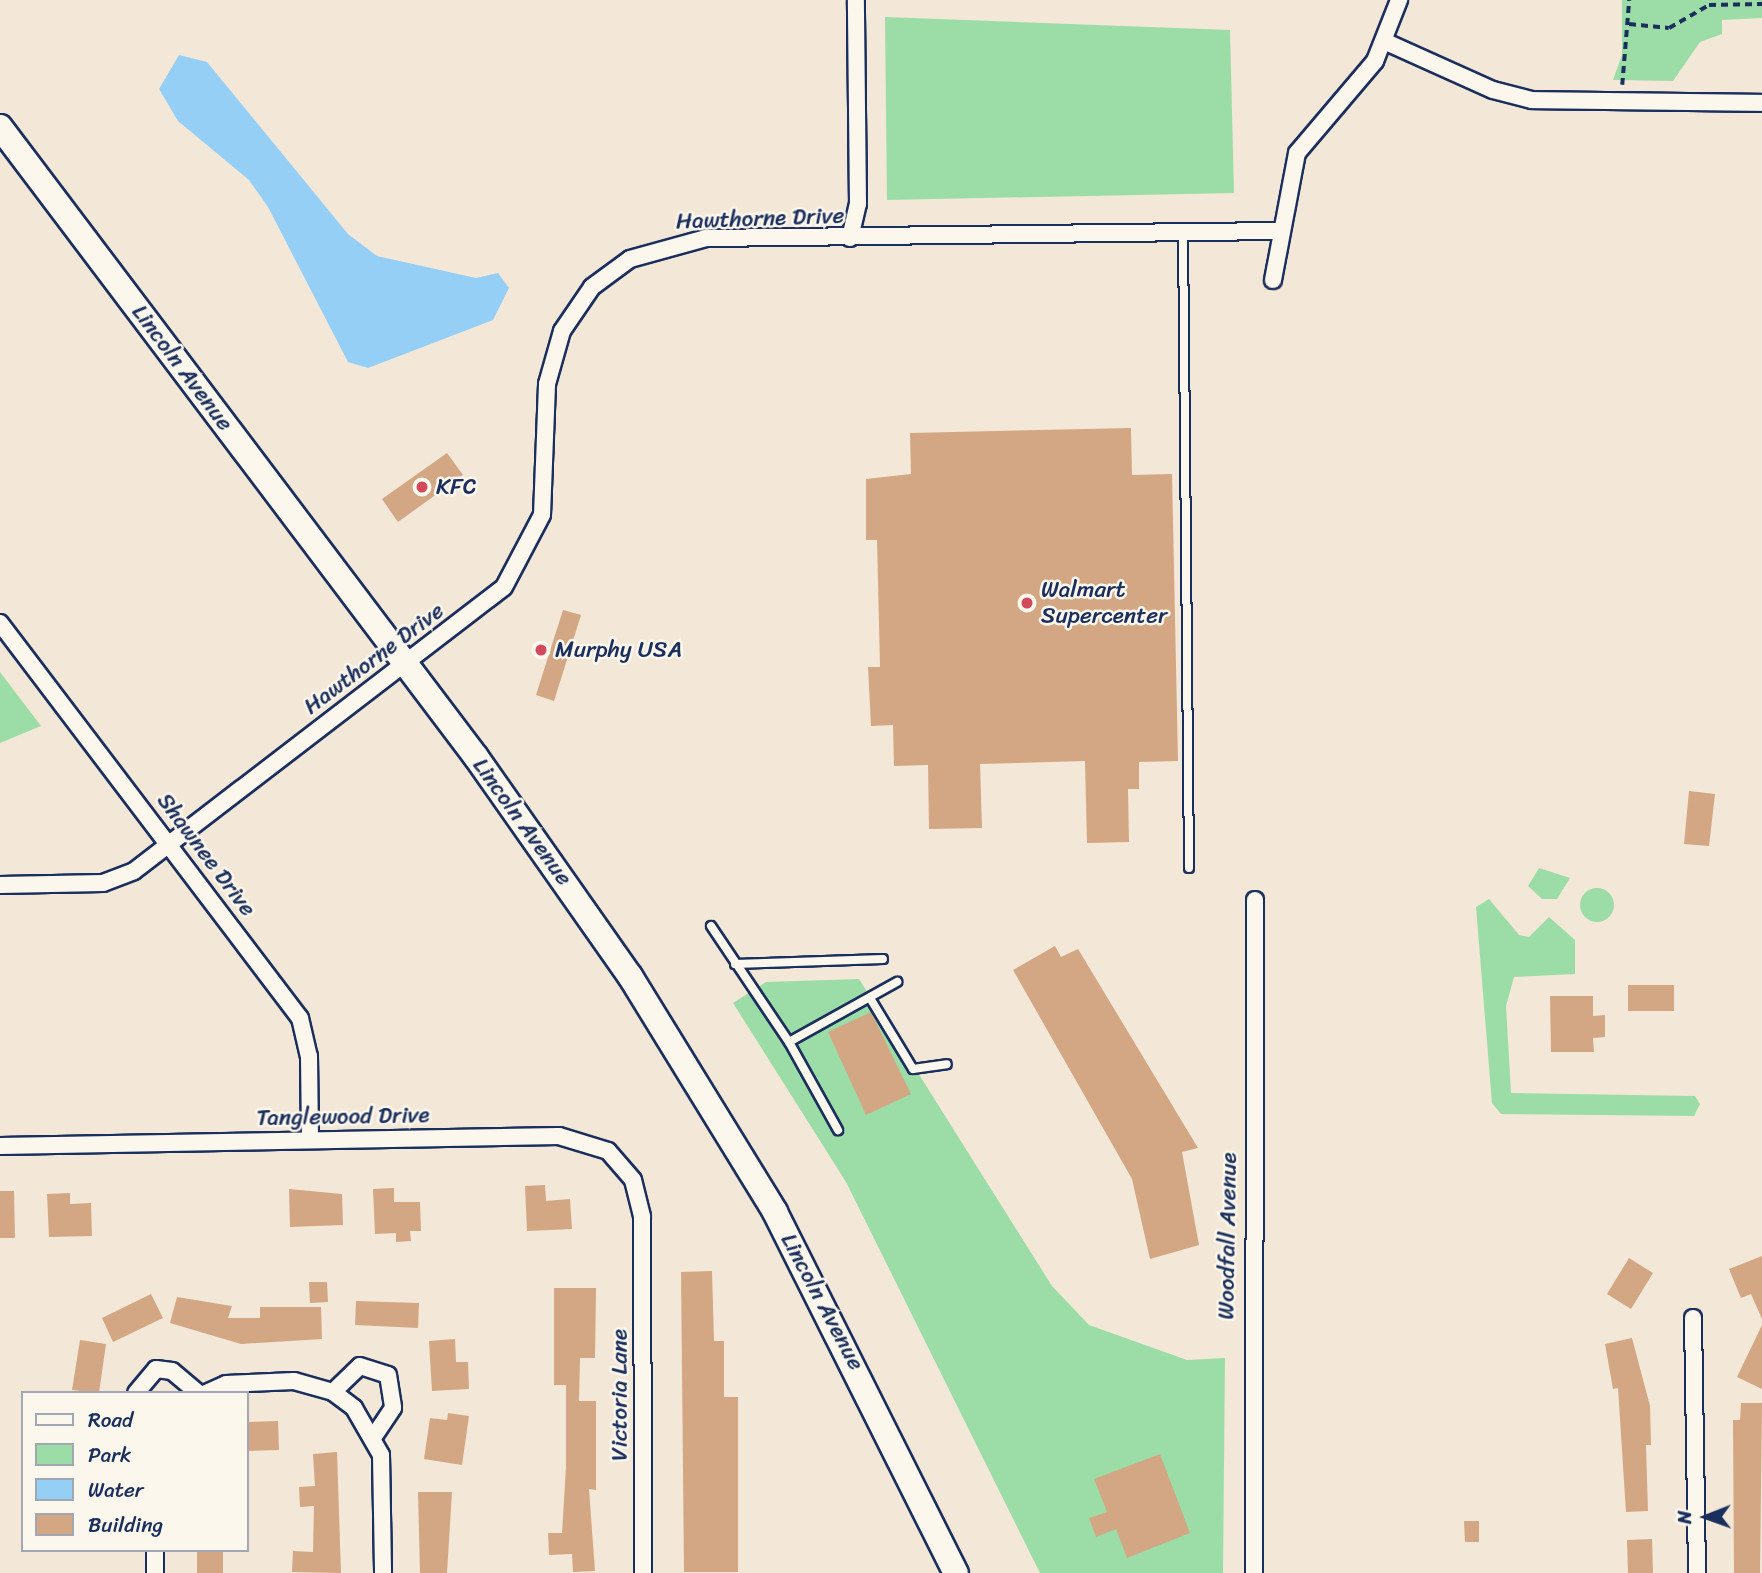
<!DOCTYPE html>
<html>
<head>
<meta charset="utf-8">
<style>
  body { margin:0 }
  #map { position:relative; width:1762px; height:1573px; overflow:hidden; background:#f3e7d7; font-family:Sriracha,sans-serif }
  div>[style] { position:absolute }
  .green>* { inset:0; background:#9cdda7 }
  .round { border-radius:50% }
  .water>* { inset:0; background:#96cff5 }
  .building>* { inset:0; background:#d3a784 }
  .path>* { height:3.5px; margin-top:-1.75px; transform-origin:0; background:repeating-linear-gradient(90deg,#1b2f5e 0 7px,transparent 0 12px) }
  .roads { filter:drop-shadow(2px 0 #1b2f5e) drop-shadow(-2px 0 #1b2f5e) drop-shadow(0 2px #1b2f5e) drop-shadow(0 -2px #1b2f5e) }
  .service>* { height:8px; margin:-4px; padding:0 4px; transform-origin:4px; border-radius:4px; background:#fbf7ec }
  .minor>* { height:16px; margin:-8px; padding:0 8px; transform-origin:8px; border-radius:8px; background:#fbf7ec }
  .primary>* { height:24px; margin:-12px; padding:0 12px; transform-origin:12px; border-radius:12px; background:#fbf7ec }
  .dots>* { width:19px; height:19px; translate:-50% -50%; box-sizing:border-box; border:4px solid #fbf7ec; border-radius:50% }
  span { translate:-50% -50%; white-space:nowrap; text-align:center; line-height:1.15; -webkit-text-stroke:5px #fbf7ec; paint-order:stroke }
  .street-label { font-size:23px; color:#1b2f5e }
  .poi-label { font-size:23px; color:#1b2f5e }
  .left { translate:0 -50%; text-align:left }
  .legend { position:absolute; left:21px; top:1391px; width:228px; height:161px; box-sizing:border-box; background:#fbf7ec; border:2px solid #a1a7b3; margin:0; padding:9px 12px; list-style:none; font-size:21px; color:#1b2f5e }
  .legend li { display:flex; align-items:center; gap:14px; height:35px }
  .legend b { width:35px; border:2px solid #a1a7b3 }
  .north { position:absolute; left:1671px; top:1482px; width:70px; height:70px; -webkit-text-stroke:5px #fbf7ec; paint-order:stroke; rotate:269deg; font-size:19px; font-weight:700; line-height:28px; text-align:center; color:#1b2f5e }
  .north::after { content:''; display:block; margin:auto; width:24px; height:32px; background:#1b2f5e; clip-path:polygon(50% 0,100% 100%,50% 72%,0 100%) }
</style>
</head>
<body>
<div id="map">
  <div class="green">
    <i style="clip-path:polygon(1622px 0,1762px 0,1762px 18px,1722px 20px,1722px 34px,1700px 42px,1673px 81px,1613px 80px,1622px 55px)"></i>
    <i style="clip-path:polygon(885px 17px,1230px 30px,1234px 193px,887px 200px)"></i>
    <i style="clip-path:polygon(0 672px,41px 726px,0 743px)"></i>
    <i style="clip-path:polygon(1539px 868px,1570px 878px,1557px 899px,1542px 899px,1528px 886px)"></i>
    <i class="round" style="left:1580px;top:888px;width:34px;height:34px"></i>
    <i style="clip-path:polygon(1489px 899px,1519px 935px,1529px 937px,1549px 917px,1575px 940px,1575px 974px,1514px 977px,1506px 1006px,1511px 1093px,1695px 1096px,1700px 1104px,1694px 1116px,1501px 1114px,1492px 1103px,1476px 907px)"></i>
    <i style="clip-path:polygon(859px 979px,1052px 1286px,1089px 1325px,1187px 1360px,1225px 1358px,1223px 1573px,1040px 1573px,846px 1182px,733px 1003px,766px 982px)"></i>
  </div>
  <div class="water">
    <i style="clip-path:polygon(179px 55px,207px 62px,348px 234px,377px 256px,476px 278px,498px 273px,509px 288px,493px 320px,368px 368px,348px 362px,268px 207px,249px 180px,178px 121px,159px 89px)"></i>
  </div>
  <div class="building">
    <i style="clip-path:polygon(1131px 428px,1132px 475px,1172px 474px,1178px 761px,1139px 762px,1139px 789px,1128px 789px,1129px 842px,1087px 843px,1085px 761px,980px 764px,982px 828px,929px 829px,928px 765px,894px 766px,893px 725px,871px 726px,868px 667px,880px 667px,877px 540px,866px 540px,866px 479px,911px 474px,910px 433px)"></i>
    <i style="clip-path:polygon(447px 453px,463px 475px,398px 522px,382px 499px)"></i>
    <i style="clip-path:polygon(563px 610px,581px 615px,554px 701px,536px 695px)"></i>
    <i style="clip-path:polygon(1689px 791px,1715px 794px,1709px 846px,1684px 844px)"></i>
    <i style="clip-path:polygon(1055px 946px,1061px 957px,1078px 949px,1198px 1148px,1182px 1152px,1199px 1245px,1150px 1259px,1132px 1179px,1013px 970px)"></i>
    <i style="clip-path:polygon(1628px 985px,1674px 985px,1674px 1011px,1628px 1011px)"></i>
    <i style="clip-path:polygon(1550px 996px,1593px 996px,1593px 1016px,1605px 1015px,1605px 1037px,1593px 1038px,1594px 1052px,1551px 1052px)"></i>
    <i style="clip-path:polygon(871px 1012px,911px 1094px,866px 1115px,828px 1032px)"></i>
    <i style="clip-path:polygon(545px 1185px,546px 1201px,570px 1199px,572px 1229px,527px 1231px,525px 1186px)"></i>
    <i style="clip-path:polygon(394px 1188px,394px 1202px,420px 1202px,421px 1231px,410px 1231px,411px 1241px,396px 1242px,396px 1233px,375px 1234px,373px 1189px)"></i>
    <i style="clip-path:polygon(289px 1189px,342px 1194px,343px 1225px,290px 1227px)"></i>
    <i style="clip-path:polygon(0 1191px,14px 1191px,15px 1238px,0 1238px)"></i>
    <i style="clip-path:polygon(70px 1193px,70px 1204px,91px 1203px,92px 1236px,49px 1237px,47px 1194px)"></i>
    <i style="clip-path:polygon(1762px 1256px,1762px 1319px,1751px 1294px,1741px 1298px,1729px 1269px)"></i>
    <i style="clip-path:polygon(1629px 1258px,1653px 1273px,1631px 1309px,1607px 1294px)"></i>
    <i style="clip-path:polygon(712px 1271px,714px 1341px,724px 1341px,724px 1397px,738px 1397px,738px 1572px,684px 1572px,681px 1272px)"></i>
    <i style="clip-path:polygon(309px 1282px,327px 1282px,328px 1302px,310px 1303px)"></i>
    <i style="clip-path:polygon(554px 1288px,596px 1288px,595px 1358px,580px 1358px,579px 1401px,596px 1401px,596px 1490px,589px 1489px,595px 1571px,573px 1572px,572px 1554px,549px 1555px,548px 1533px,562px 1533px,566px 1467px,566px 1385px,554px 1385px)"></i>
    <i style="clip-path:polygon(151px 1294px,163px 1318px,113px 1342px,102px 1318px)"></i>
    <i style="clip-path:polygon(177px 1297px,232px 1306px,228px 1318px,260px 1318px,260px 1307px,321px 1307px,322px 1339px,241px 1344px,170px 1323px)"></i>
    <i style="clip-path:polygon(356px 1301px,419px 1303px,418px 1328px,355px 1325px)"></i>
    <i style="clip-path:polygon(1762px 1325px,1762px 1389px,1737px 1377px)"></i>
    <i style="clip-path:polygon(1632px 1338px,1650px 1406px,1651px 1445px,1646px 1445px,1648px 1511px,1626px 1512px,1618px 1388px,1613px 1389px,1605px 1344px)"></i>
    <i style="clip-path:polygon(455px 1339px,456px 1362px,468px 1362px,469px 1389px,432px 1391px,429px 1341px)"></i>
    <i style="clip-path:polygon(80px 1340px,106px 1344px,99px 1393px,72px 1390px)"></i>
    <i style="clip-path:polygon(1741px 1403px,1762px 1403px,1760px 1573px,1734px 1573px,1733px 1420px,1740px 1420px)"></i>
    <i style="clip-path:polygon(448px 1413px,469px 1416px,462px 1465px,424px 1459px,430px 1418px,447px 1420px)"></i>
    <i style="clip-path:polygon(278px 1421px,279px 1450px,247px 1451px,247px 1422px)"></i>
    <i style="clip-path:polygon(337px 1452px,341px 1573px,292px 1572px,293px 1551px,313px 1552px,314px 1506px,300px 1507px,299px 1487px,315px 1486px,313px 1454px)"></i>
    <i style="clip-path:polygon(1160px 1454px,1190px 1533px,1127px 1558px,1116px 1529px,1096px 1537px,1089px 1518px,1107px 1512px,1094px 1479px)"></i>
    <i style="clip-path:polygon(418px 1492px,452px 1492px,447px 1573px,420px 1573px)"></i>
    <i style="clip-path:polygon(1464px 1521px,1479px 1521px,1479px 1542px,1465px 1542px)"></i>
    <i style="clip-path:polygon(1652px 1539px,1653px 1573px,1628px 1573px,1627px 1540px)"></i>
    <i style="clip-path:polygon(197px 1550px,223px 1550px,223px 1573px,197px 1573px)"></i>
  </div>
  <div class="path">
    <i style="left:1629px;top:24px;width:40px;rotate:5.7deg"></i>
    <i style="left:1669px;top:28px;width:46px;rotate:-29.9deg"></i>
    <i style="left:1709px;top:5px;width:53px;rotate:-1.1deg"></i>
    <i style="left:1622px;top:85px;width:85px;rotate:-85.3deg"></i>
  </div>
  <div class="roads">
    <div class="service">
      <i style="left:1183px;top:231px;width:637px;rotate:89.46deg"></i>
      <i style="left:711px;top:926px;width:140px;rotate:56.1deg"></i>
      <i style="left:789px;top:1042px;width:124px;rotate:-29.1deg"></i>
      <i style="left:735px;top:964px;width:148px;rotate:-1.9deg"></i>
      <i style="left:870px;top:998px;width:83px;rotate:58.8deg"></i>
      <i style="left:913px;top:1069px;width:34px;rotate:-8deg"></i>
      <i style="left:789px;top:1042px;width:101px;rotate:60.9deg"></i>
    </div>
    <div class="minor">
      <i style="left:1386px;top:42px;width:117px;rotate:24.2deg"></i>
      <i style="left:1493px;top:90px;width:40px;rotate:14.4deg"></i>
      <i style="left:1532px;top:100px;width:230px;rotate:0.7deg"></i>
      <i style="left:850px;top:238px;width:35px;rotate:-77deg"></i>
      <i style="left:858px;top:204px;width:204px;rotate:-90.6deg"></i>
      <i style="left:1273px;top:280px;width:129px;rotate:-79.3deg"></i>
      <i style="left:1297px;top:153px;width:121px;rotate:-49.7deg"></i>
      <i style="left:1375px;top:61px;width:66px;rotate:-68.5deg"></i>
      <i style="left:0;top:623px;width:496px;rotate:52.8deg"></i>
      <i style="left:300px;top:1018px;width:39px;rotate:77deg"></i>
      <i style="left:309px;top:1056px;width:84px;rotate:89.3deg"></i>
      <i style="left:0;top:885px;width:103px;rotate:-1.1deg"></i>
      <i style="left:103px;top:883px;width:33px;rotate:-21deg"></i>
      <i style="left:134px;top:871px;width:466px;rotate:-37.5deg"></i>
      <i style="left:504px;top:587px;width:81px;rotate:-62.2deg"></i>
      <i style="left:542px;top:515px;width:131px;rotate:-87.8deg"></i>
      <i style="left:547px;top:384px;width:55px;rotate:-74.2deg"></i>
      <i style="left:562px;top:331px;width:53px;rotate:-55.7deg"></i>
      <i style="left:592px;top:287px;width:47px;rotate:-36.4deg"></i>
      <i style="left:630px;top:259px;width:79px;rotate:-15.4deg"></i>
      <i style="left:706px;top:238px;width:572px;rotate:-0.7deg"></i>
      <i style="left:0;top:1146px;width:559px;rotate:-1.02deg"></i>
      <i style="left:559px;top:1136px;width:51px;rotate:17deg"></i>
      <i style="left:608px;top:1151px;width:38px;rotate:49deg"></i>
      <i style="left:633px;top:1180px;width:38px;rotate:76deg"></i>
      <i style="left:642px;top:1217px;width:356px;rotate:89.8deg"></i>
      <i style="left:1693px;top:1318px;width:255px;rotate:89.1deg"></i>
      <i style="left:333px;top:1392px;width:37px;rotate:-44deg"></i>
      <i style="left:360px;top:1366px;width:29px;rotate:18deg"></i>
      <i style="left:388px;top:1375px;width:33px;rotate:81deg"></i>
      <i style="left:393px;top:1408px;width:34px;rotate:124deg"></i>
      <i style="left:136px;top:1393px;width:31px;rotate:-50deg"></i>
      <i style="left:156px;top:1369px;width:16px;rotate:7deg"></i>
      <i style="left:172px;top:1371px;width:34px;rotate:40deg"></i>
      <i style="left:206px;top:1393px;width:22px;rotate:-24deg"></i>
      <i style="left:226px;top:1384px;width:68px;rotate:-2.5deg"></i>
      <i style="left:294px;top:1381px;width:41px;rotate:15.8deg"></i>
      <i style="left:333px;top:1392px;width:26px;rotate:37deg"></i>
      <i style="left:354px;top:1408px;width:54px;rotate:60.1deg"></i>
      <i style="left:381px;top:1455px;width:118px;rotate:89deg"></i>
      <i style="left:155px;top:1550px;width:23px;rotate:90deg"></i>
      <i style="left:1254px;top:1573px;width:673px;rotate:-89.91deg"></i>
    </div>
    <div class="primary">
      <i style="left:0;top:127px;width:790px;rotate:52.93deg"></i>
      <i style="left:476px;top:757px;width:268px;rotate:54.9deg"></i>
      <i style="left:630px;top:976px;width:277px;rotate:58.4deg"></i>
      <i style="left:775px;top:1212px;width:404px;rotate:63.4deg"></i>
    </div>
  </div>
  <div class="dots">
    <i style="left:422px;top:487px;background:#d1495b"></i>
    <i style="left:1027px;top:603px;background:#d1495b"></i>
    <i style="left:541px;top:650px;background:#d1495b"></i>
  </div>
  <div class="street-label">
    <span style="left:760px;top:219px;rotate:-2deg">Hawthorne Drive</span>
    <span style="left:182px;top:368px;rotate:53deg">Lincoln Avenue</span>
    <span style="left:374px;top:659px;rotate:-37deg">Hawthorne Drive</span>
    <span style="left:522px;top:822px;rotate:54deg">Lincoln Avenue</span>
    <span style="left:206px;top:855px;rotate:53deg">Shawnee Drive</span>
    <span style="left:343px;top:1117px;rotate:-1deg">Tanglewood Drive</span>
    <span style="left:1228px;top:1236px;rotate:-89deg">Woodfall Avenue</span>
    <span style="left:822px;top:1302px;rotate:62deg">Lincoln Avenue</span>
    <span style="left:620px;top:1395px;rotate:-90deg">Victoria Lane</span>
  </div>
  <div class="poi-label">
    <span class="left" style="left:436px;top:487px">KFC</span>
    <span class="left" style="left:1041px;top:603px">Walmart<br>Supercenter</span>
    <span class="left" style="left:555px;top:650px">Murphy USA</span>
  </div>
  <ul class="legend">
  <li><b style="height:9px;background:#fbf7ec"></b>Road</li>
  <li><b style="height:19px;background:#9cdda7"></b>Park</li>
  <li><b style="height:19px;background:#96cff5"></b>Water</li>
  <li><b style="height:19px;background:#d3a784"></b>Building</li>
  </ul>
  <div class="north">N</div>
</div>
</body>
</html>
